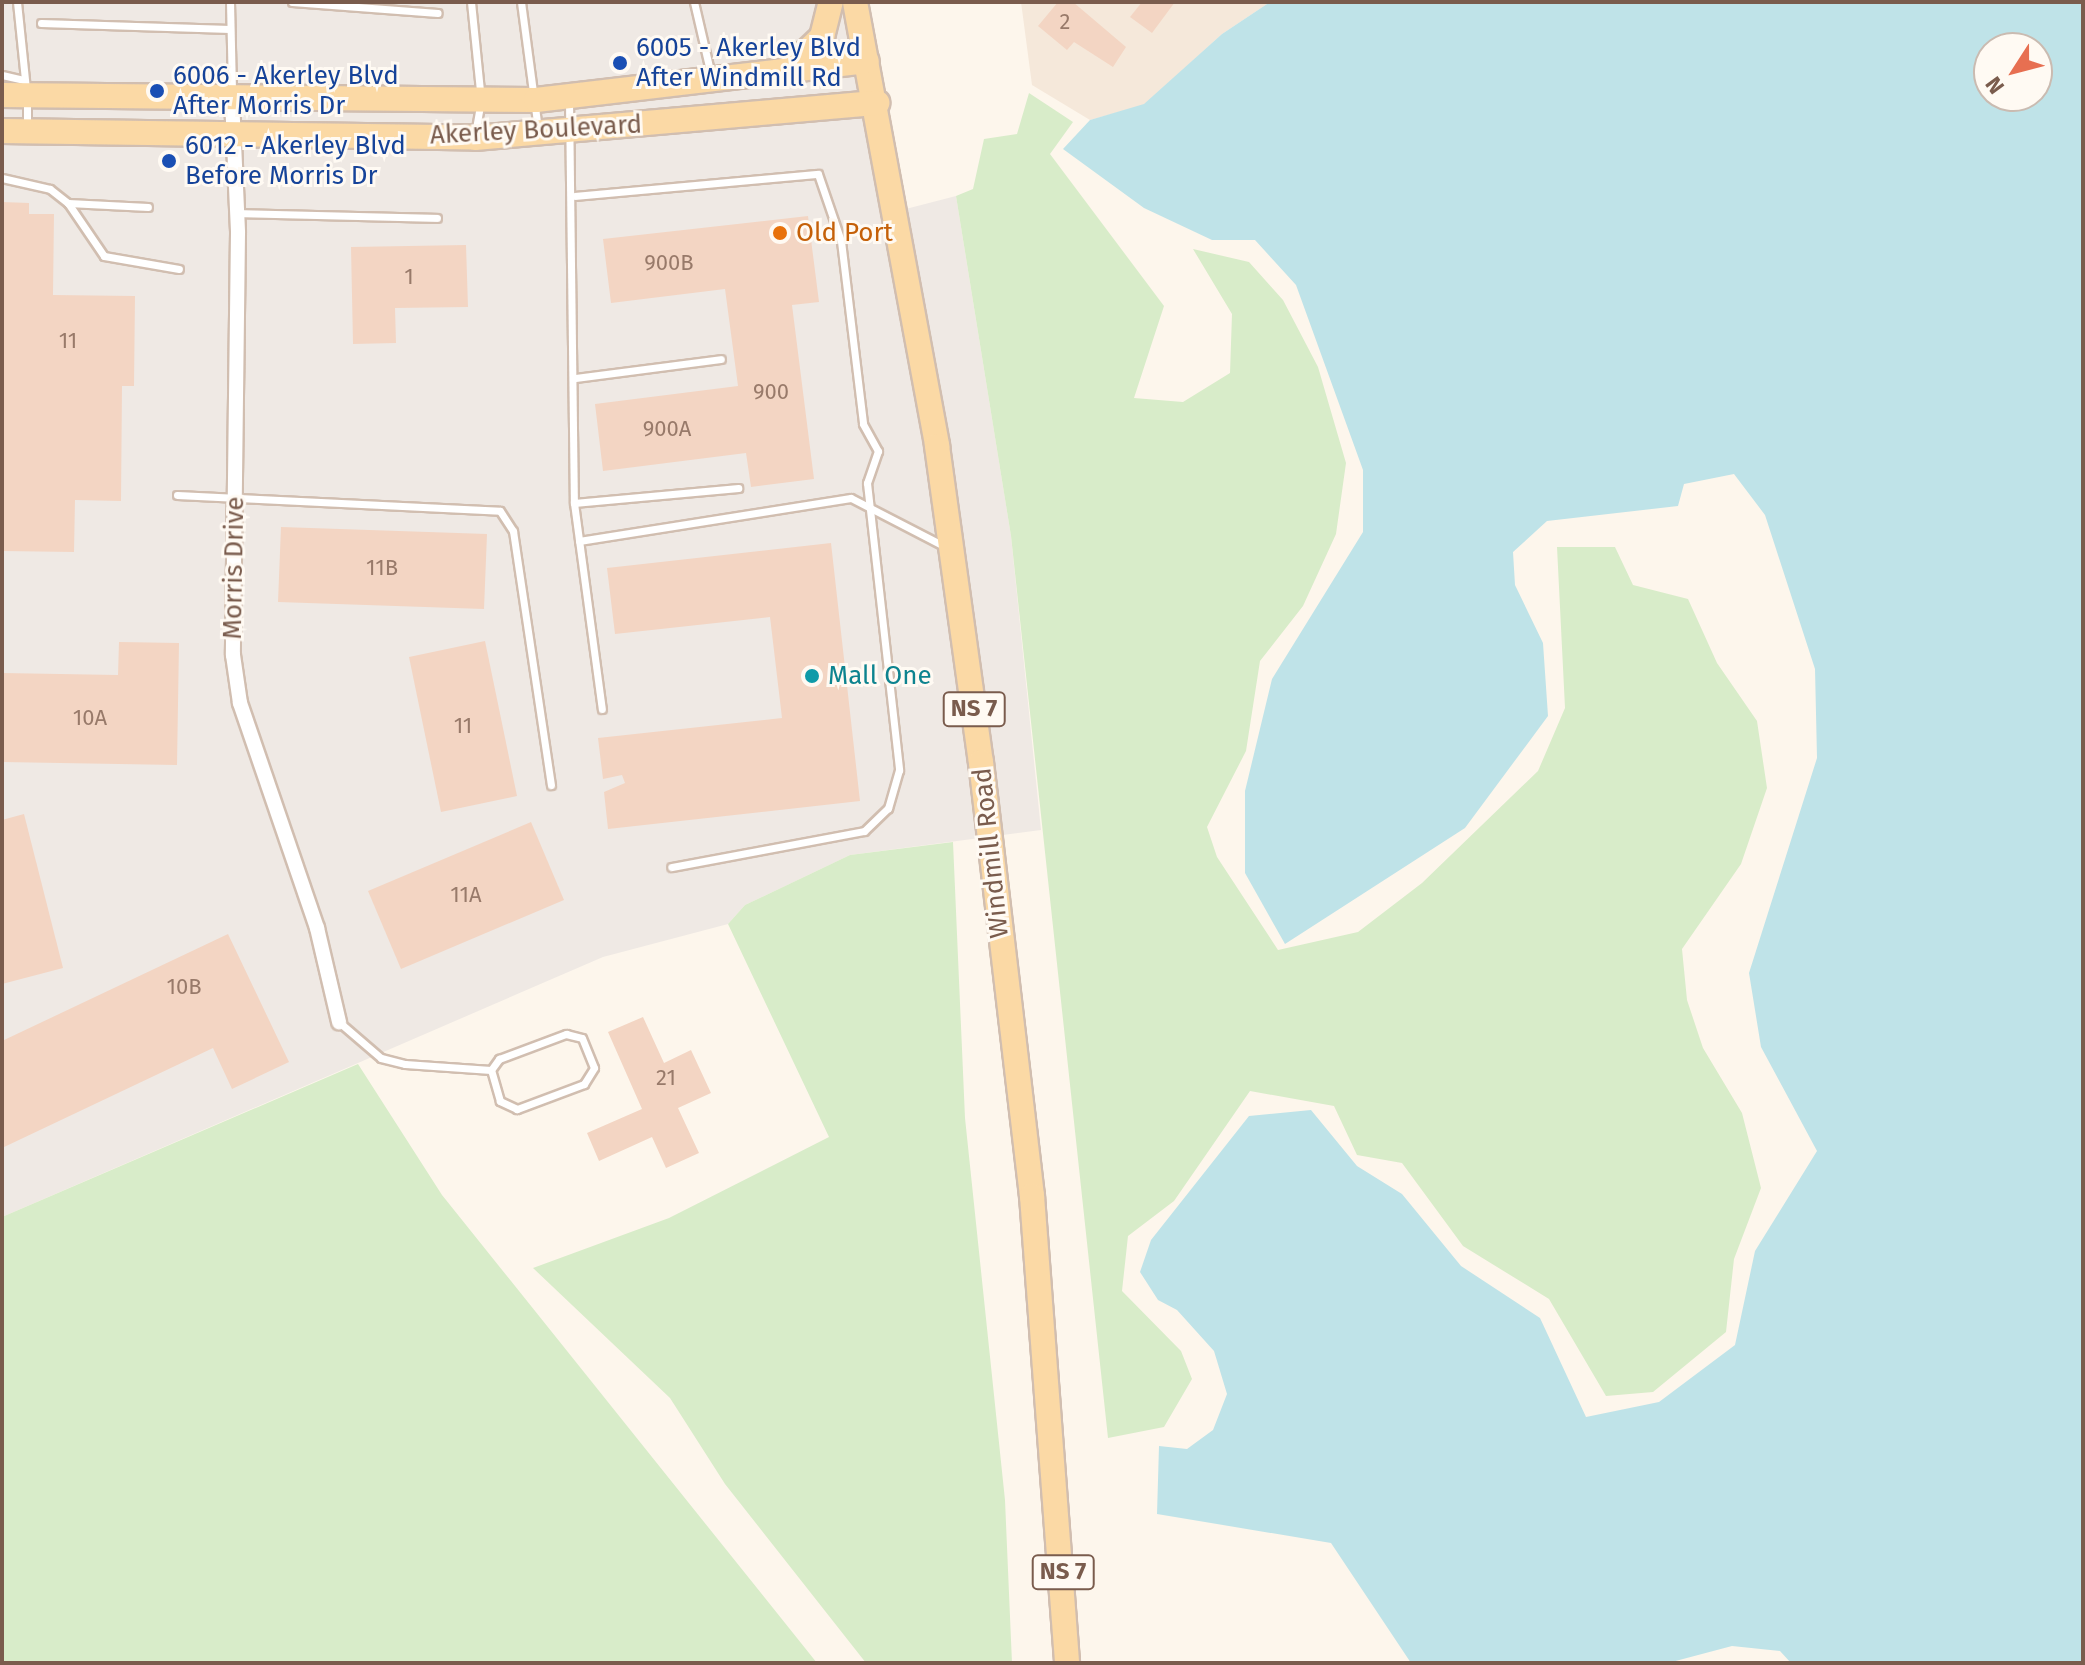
<!DOCTYPE html>
<html>
<head>
<meta charset="utf-8">
<style>
  body { margin:0 }
  #map { position:relative; width:2085px; height:1665px; overflow:hidden; background:#fdf6ec; font-family:"Fira Sans",sans-serif }
  div>[style] { position:absolute }
  .residential>* { inset:0; background:#f5e8da }
  .industrial>* { inset:0; background:#efe9e4 }
  .green>* { inset:0; background:#d8ecc9 }
  .water>* { inset:0; background:#bfe3e8 }
  .building>* { inset:0; background:#f3d5c3 }
  .roads { filter:drop-shadow(2px 0 #d1beb0) drop-shadow(-2px 0 #d1beb0) drop-shadow(0 2px #d1beb0) drop-shadow(0 -2px #d1beb0) }
  .service>* { height:7px; margin:-3.5px; padding:0 3.5px; transform-origin:3.5px; border-radius:3.5px; background:#fff }
  .minor>* { height:14px; margin:-7px; padding:0 7px; transform-origin:7px; border-radius:7px; background:#fff }
  .primary>* { height:24px; margin:-12px; padding:0 12px; transform-origin:12px; border-radius:12px; background:#fbd9a5 }
  .dots>* { width:22px; height:22px; translate:-50% -50%; box-sizing:border-box; border:4px solid #fffaf3; border-radius:50% }
  span { translate:-50% -50%; white-space:nowrap; text-align:center; line-height:1.15; -webkit-text-stroke:6px #fffaf3; paint-order:stroke }
  .number-label { font-size:22px; color:#987a6a }
  .number-label span { -webkit-text-stroke-width:0 }
  .shield-label span { padding:2px 6px; background:#fffaf3; border:2px solid; border-radius:6px; -webkit-text-stroke-width:0 }
  .shield-label { font-size:24px; color:#7a5c4d; font-weight:700 }
  .transit-label { font-size:26px; color:#164399 }
  .left { translate:0 -50%; text-align:left }
  .street-label { font-size:26px; color:#7a5c4d }
  .food-label { font-size:26px; color:#c56008 }
  .culture-label { font-size:26px; color:#0d838f }
  .frame { position:absolute; inset:0; border:4px solid #7a5c4d; pointer-events:none }
  .north { position:absolute; left:1973px; top:32px; width:80px; height:80px; box-sizing:border-box; background:#fffaf3; border:2px solid #cabbb1; border-radius:50%; rotate:234deg; font-size:22px; font-weight:700; line-height:32px; text-align:center; color:#7a5c4d }
  .north::after { content:''; display:block; margin:auto; width:28px; height:36px; background:#e76f51; clip-path:polygon(50% 0,100% 100%,50% 72%,0 100%) }
</style>
</head>
<body>
<div id="map">
  <div class="residential">
    <i style="clip-path:polygon(1021px 2px,1270px 2px,1222px 34px,1144px 105px,1090px 120px,1032px 85px)"></i>
  </div>
  <div class="industrial">
    <i style="clip-path:polygon(2px 2px,850px 2px,898px 211px,956px 196px,1011px 536px,1041px 830px,850px 855px,745px 905px,728px 924px,603px 957px,2px 1217px)"></i>
  </div>
  <div class="green">
    <i style="clip-path:polygon(1029px 93px,1073px 122px,1050px 154px,1164px 306px,1134px 398px,1183px 402px,1230px 373px,1232px 314px,1193px 249px,1249px 262px,1283px 300px,1318px 367px,1346px 463px,1336px 534px,1303px 606px,1260px 661px,1246px 751px,1207px 827px,1217px 857px,1278px 950px,1358px 932px,1422px 883px,1538px 771px,1565px 708px,1557px 547px,1615px 547px,1633px 585px,1688px 599px,1717px 663px,1757px 721px,1767px 788px,1741px 864px,1682px 949px,1687px 1000px,1703px 1048px,1742px 1113px,1761px 1188px,1734px 1259px,1726px 1332px,1653px 1392px,1606px 1396px,1549px 1299px,1463px 1246px,1402px 1163px,1357px 1155px,1334px 1106px,1250px 1091px,1174px 1201px,1128px 1236px,1122px 1291px,1181px 1351px,1192px 1379px,1164px 1427px,1108px 1438px,1011px 536px,956px 196px,973px 189px,984px 139px,1017px 134px)"></i>
    <i style="clip-path:polygon(953px 842px,965px 1118px,1005px 1500px,1012px 1663px,866px 1663px,725px 1484px,670px 1398px,533px 1268px,669px 1218px,829px 1137px,728px 924px,745px 905px,850px 855px)"></i>
    <i style="clip-path:polygon(358px 1064px,442px 1195px,817px 1663px,2px 1663px,2px 1217px)"></i>
  </div>
  <div class="water">
    <i style="clip-path:polygon(evenodd,1270px 2px,2083px 2px,2083px 1663px,1791px 1663px,1780px 1651px,1732px 1646px,1668px 1663px,1411px 1663px,1331px 1543px,1157px 1514px,1159px 1446px,1187px 1449px,1213px 1430px,1227px 1394px,1214px 1351px,1177px 1310px,1158px 1300px,1140px 1272px,1151px 1240px,1249px 1116px,1311px 1110px,1357px 1166px,1402px 1194px,1461px 1266px,1540px 1318px,1586px 1417px,1659px 1402px,1735px 1345px,1755px 1251px,1817px 1151px,1761px 1047px,1749px 973px,1817px 758px,1815px 669px,1765px 515px,1734px 474px,1684px 484px,1678px 506px,1547px 521px,1513px 552px,1515px 585px,1543px 643px,1548px 716px,1465px 828px,1285px 944px,1245px 873px,1245px 791px,1272px 679px,1363px 532px,1363px 470px,1296px 285px,1255px 240px,1212px 240px,1144px 208px,1063px 149px,1090px 120px,1144px 104px,1222px 34px,1270px 2px,1989px 48px,2037px 48px,2037px 96px,1989px 96px,1989px 48px)"></i>
  </div>
  <div class="building">
    <i style="clip-path:polygon(1058px 2px,1073px 2px,1126px 47px,1113px 67px,1074px 42px,1067px 50px,1038px 26px)"></i>
    <i style="clip-path:polygon(1142px 2px,1175px 2px,1152px 33px,1130px 17px)"></i>
    <i style="clip-path:polygon(2px 202px,29px 203px,29px 214px,54px 214px,53px 295px,135px 296px,134px 386px,122px 386px,121px 501px,75px 500px,74px 552px,2px 551px)"></i>
    <i style="clip-path:polygon(808px 216px,819px 302px,792px 305px,814px 479px,751px 487px,746px 453px,603px 471px,595px 404px,738px 386px,725px 289px,611px 303px,603px 239px)"></i>
    <i style="clip-path:polygon(466px 245px,468px 307px,395px 308px,396px 343px,353px 344px,351px 247px)"></i>
    <i style="clip-path:polygon(281px 527px,487px 534px,484px 609px,278px 602px)"></i>
    <i style="clip-path:polygon(831px 543px,860px 801px,608px 829px,604px 792px,625px 783px,622px 775px,603px 779px,598px 738px,782px 718px,770px 617px,615px 634px,607px 568px)"></i>
    <i style="clip-path:polygon(485px 641px,517px 796px,441px 812px,409px 657px)"></i>
    <i style="clip-path:polygon(119px 642px,179px 643px,177px 765px,2px 762px,2px 673px,118px 675px)"></i>
    <i style="clip-path:polygon(24px 814px,63px 968px,2px 984px,2px 820px)"></i>
    <i style="clip-path:polygon(531px 822px,564px 900px,401px 969px,368px 891px)"></i>
    <i style="clip-path:polygon(228px 934px,289px 1062px,232px 1089px,213px 1048px,2px 1148px,2px 1041px)"></i>
    <i style="clip-path:polygon(643px 1017px,664px 1063px,691px 1050px,711px 1093px,678px 1108px,699px 1153px,666px 1168px,652px 1137px,599px 1161px,587px 1133px,642px 1109px,608px 1032px)"></i>
  </div>
  <div class="roads">
    <div class="service">
      <i style="left:17px;top:2px;width:87px;rotate:84.1deg"></i>
      <i style="left:230px;top:2px;width:90px;rotate:88.7deg"></i>
      <i style="left:292px;top:2px;width:146px;rotate:4.3deg"></i>
      <i style="left:471px;top:2px;width:99px;rotate:84.2deg"></i>
      <i style="left:481px;top:100px;width:36px;rotate:100deg"></i>
      <i style="left:521px;top:2px;width:128px;rotate:82.4deg"></i>
      <i style="left:694px;top:2px;width:75px;rotate:76.9deg"></i>
      <i style="left:41px;top:23px;width:189px;rotate:1.8deg"></i>
      <i style="left:2px;top:75px;width:23px;rotate:13deg"></i>
      <i style="left:569px;top:101px;width:402px;rotate:89.3deg"></i>
      <i style="left:574px;top:503px;width:208px;rotate:82.3deg"></i>
      <i style="left:27px;top:129px;width:28px;rotate:-90deg"></i>
      <i style="left:2px;top:178px;width:49px;rotate:12.9deg"></i>
      <i style="left:50px;top:189px;width:23px;rotate:38deg"></i>
      <i style="left:68px;top:203px;width:80px;rotate:2.9deg"></i>
      <i style="left:575px;top:196px;width:244px;rotate:-5.2deg"></i>
      <i style="left:818px;top:174px;width:71px;rotate:71.1deg"></i>
      <i style="left:841px;top:241px;width:184px;rotate:83.1deg"></i>
      <i style="left:863px;top:424px;width:31px;rotate:61deg"></i>
      <i style="left:878px;top:451px;width:34px;rotate:109deg"></i>
      <i style="left:867px;top:483px;width:289px;rotate:83.6deg"></i>
      <i style="left:899px;top:770px;width:40px;rotate:106deg"></i>
      <i style="left:888px;top:808px;width:33px;rotate:136deg"></i>
      <i style="left:864px;top:831px;width:196px;rotate:169.4deg"></i>
      <i style="left:68px;top:203px;width:64px;rotate:55.8deg"></i>
      <i style="left:104px;top:256px;width:76px;rotate:9.8deg"></i>
      <i style="left:237px;top:213px;width:200px;rotate:1.4deg"></i>
      <i style="left:575px;top:378px;width:147px;rotate:-7.4deg"></i>
      <i style="left:177px;top:495px;width:323px;rotate:2.8deg"></i>
      <i style="left:500px;top:511px;width:24px;rotate:57deg"></i>
      <i style="left:513px;top:531px;width:257px;rotate:81.5deg"></i>
      <i style="left:574px;top:503px;width:165px;rotate:-5.2deg"></i>
      <i style="left:579px;top:541px;width:275px;rotate:-9deg"></i>
      <i style="left:851px;top:498px;width:107px;rotate:27.3deg"></i>
      <i style="left:339px;top:1022px;width:55px;rotate:40.6deg"></i>
      <i style="left:381px;top:1058px;width:25px;rotate:14deg"></i>
      <i style="left:405px;top:1064px;width:86px;rotate:4deg"></i>
      <i style="left:491px;top:1070px;width:14px;rotate:-54deg"></i>
      <i style="left:499px;top:1059px;width:72px;rotate:-20.5deg"></i>
      <i style="left:566px;top:1034px;width:16px;rotate:14deg"></i>
      <i style="left:582px;top:1038px;width:32px;rotate:68deg"></i>
      <i style="left:594px;top:1068px;width:19px;rotate:122deg"></i>
      <i style="left:584px;top:1084px;width:72px;rotate:159.5deg"></i>
      <i style="left:517px;top:1109px;width:19px;rotate:-155deg"></i>
      <i style="left:500px;top:1101px;width:32px;rotate:-106deg"></i>
    </div>
    <div class="minor">
      <i style="left:232px;top:99px;width:134px;rotate:87.4deg"></i>
      <i style="left:238px;top:233px;width:422px;rotate:90.7deg"></i>
      <i style="left:233px;top:655px;width:49px;rotate:81.7deg"></i>
      <i style="left:240px;top:703px;width:238px;rotate:71.1deg"></i>
      <i style="left:317px;top:928px;width:97px;rotate:76.8deg"></i>
    </div>
    <div class="primary">
      <i style="left:855px;top:2px;width:452px;rotate:79.5deg"></i>
      <i style="left:937px;top:446px;width:319px;rotate:82.1deg"></i>
      <i style="left:981px;top:762px;width:437px;rotate:83.3deg"></i>
      <i style="left:1032px;top:1196px;width:468px;rotate:85.7deg"></i>
      <i style="left:786px;top:71px;width:50px;rotate:-43.4deg"></i>
      <i style="left:822px;top:37px;width:36px;rotate:-76deg"></i>
      <i style="left:2px;top:95px;width:534px;rotate:0.54deg"></i>
      <i style="left:536px;top:100px;width:333px;rotate:-6.7deg"></i>
      <i style="left:2px;top:131px;width:473px;rotate:0.8deg"></i>
      <i style="left:475px;top:138px;width:404px;rotate:-5deg"></i>
    </div>
  </div>
  <div class="dots">
    <i style="left:620px;top:63px;background:#1a4fb4"></i>
    <i style="left:157px;top:91px;background:#1a4fb4"></i>
    <i style="left:169px;top:161px;background:#1a4fb4"></i>
    <i style="left:780px;top:233px;background:#e8710a"></i>
    <i style="left:812px;top:676px;background:#0f9aa8"></i>
  </div>
  <div class="number-label">
    <span style="left:1065px;top:22px">2</span>
    <span style="left:669px;top:263px">900B</span>
    <span style="left:409px;top:277px">1</span>
    <span style="left:68px;top:341px">11</span>
    <span style="left:771px;top:392px">900</span>
    <span style="left:667px;top:429px">900A</span>
    <span style="left:382px;top:568px">11B</span>
    <span style="left:90px;top:718px">10A</span>
    <span style="left:463px;top:726px">11</span>
    <span style="left:466px;top:895px">11A</span>
    <span style="left:184px;top:987px">10B</span>
    <span style="left:666px;top:1078px">21</span>
  </div>
  <div class="shield-label">
    <span style="left:974px;top:709px">NS 7</span>
    <span style="left:1063px;top:1572px">NS 7</span>
  </div>
  <div class="transit-label">
    <span class="left" style="left:636px;top:63px">6005 - Akerley Blvd<br>After Windmill Rd</span>
    <span class="left" style="left:173px;top:91px">6006 - Akerley Blvd<br>After Morris Dr</span>
    <span class="left" style="left:185px;top:161px">6012 - Akerley Blvd<br>Before Morris Dr</span>
  </div>
  <div class="street-label">
    <span style="left:536px;top:130px;rotate:-3deg">Akerley Boulevard</span>
    <span style="left:234px;top:568px;rotate:-89deg">Morris Drive</span>
    <span style="left:991px;top:853px;rotate:-96deg">Windmill Road</span>
  </div>
  <div class="food-label">
    <span class="left" style="left:796px;top:233px">Old Port</span>
  </div>
  <div class="culture-label">
    <span class="left" style="left:828px;top:676px">Mall One</span>
  </div>
  <div class="frame"></div>
  <div class="north">N</div>
</div>
</body>
</html>
